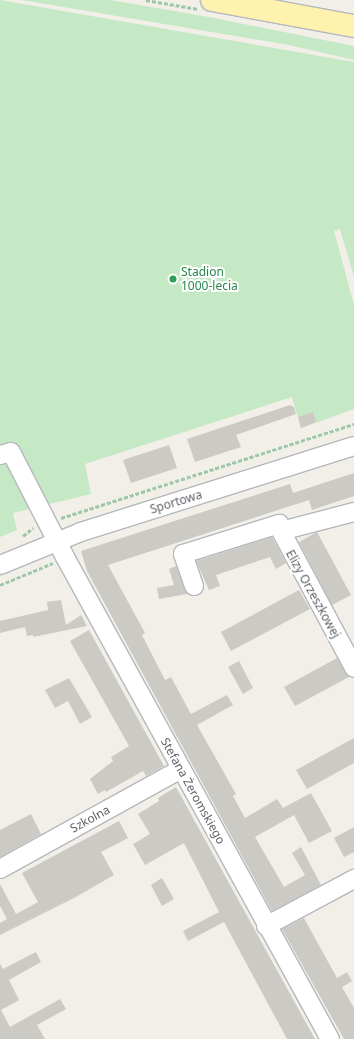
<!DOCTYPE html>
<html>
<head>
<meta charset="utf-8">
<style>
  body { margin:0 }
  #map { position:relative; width:354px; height:1039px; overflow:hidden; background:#f1efe8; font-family:"Noto Sans",sans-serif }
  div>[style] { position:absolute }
  .green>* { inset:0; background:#c5e8c5 }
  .building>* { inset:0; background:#cccac5 }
  .path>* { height:2.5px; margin-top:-1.25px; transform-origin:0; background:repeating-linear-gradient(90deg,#9cc7a9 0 4px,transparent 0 6px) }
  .roads { filter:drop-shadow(1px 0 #b5b8bc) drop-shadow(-1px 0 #b5b8bc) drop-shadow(0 1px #b5b8bc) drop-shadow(0 -1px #b5b8bc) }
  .minor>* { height:18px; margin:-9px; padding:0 9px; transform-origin:9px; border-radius:9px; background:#fff }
  .major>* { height:22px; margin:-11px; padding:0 11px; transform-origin:11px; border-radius:11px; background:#fff2af }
  .dots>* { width:11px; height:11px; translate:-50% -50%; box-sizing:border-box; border:2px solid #fff; border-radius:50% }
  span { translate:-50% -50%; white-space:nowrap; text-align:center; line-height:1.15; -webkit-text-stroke:4px #fff; paint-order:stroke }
  .leisure-label { font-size:12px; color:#27864d }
  .left { translate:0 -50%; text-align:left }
  .street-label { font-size:12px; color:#5f6368 }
</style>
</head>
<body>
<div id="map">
  <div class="green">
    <i style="clip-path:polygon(0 0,354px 62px,354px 277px,340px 229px,334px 231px,354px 305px,354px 409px,301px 428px,292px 397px,85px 464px,91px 494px,13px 513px,17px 530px,0 537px)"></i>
    <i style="clip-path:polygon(22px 0,110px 0,209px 17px,354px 46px,354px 60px,289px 45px)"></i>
  </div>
  <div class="building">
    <i style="clip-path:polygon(290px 405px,294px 407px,296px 414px,236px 435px,241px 447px,195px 462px,187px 439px)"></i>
    <i style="clip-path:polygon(313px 412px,316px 422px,301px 428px,298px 417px)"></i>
    <i style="clip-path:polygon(169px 445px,177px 468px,131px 483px,123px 460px)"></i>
    <i style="clip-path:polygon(354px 473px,354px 496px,312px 510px,309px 500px,108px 565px,145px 633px,142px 635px,165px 680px,171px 677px,191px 714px,227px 695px,233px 705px,197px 725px,236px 794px,233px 796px,245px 818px,277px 799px,283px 808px,311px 793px,332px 831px,309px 843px,294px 815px,255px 837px,284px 887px,305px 875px,292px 853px,301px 847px,321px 885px,272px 911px,87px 571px,81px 551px,290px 484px,293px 493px)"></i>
    <i style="clip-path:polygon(317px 532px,351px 595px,332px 605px,299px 542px)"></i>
    <i style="clip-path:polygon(272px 537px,286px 563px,276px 569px,270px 557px,216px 575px,220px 586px,209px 590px,196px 561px)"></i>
    <i style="clip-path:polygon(176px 566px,187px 594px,159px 599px,157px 588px,174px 585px,169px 569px)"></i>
    <i style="clip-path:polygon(299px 590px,310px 609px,231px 651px,221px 632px)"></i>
    <i style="clip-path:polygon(61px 600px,66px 625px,81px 615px,87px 626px,33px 637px,33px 635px,27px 636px,25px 627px,0 633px,0 621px,48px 610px,47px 602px)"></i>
    <i style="clip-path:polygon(89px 630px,164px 766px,146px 776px,143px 771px,106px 792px,105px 790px,98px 794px,90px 779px,113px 761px,111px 757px,129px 746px,70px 641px)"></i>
    <i style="clip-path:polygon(337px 658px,349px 677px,295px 706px,284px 687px)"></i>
    <i style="clip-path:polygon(239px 661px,253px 688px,243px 694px,228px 667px)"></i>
    <i style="clip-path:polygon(69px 678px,92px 717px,80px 724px,68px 701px,55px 708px,45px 690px)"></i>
    <i style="clip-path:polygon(354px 738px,354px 763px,307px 789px,296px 770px)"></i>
    <i style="clip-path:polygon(176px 787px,262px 943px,315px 1039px,287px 1039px,224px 922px,188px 941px,183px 931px,219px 912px,184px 843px,145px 865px,133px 844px,150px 834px,138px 814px,159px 801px,158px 798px)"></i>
    <i style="clip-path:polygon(31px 814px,41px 834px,0 857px,0 830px)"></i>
    <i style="clip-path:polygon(119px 821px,128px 838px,101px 852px,114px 875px,74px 898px,0 935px,0 923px,7px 919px,0 906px,0 884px,16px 914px,38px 902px,22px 873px)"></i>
    <i style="clip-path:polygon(354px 827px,354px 852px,344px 857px,334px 838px)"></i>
    <i style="clip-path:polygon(162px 878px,174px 899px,162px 906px,151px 885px)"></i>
    <i style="clip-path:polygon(304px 918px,337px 978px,347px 972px,352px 981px,342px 987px,354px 1008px,354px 1039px,344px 1039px,282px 929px)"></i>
    <i style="clip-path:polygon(36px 952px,41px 962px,9px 980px,19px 1000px,1px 1010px,10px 1027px,60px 999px,66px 1009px,37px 1025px,45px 1039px,0 1039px,0 964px,3px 969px)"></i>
  </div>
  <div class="path">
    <i style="left:146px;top:0;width:53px;rotate:9.8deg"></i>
    <i style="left:61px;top:518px;width:308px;rotate:-17.8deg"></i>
    <i style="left:23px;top:536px;width:13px;rotate:-39deg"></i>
    <i style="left:0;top:585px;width:57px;rotate:-22.5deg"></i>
  </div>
  <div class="roads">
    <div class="minor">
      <i style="left:0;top:455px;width:11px;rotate:-15deg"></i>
      <i style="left:11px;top:452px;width:118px;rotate:62.8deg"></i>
      <i style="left:65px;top:557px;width:550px;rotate:61.2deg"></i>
      <i style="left:354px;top:512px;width:75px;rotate:165.4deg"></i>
      <i style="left:281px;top:531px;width:155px;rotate:61.9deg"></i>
      <i style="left:0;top:565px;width:87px;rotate:-22.2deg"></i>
      <i style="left:81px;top:532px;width:286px;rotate:-17.5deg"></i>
      <i style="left:194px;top:586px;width:34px;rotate:-109deg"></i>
      <i style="left:183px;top:554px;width:101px;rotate:-17.4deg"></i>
      <i style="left:279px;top:524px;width:7px;rotate:74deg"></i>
      <i style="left:0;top:869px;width:207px;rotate:-28.9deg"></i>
      <i style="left:266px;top:926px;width:100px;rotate:-28.1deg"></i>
    </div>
    <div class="major">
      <i style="left:212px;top:0;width:144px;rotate:10.4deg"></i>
    </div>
  </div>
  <div class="dots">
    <i style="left:173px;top:279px;background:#2e9e5b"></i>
  </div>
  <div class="leisure-label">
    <span class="left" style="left:181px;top:279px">Stadion<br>1000-lecia</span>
  </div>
  <div class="street-label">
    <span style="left:176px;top:502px;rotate:-17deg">Sportowa</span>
    <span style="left:313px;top:594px;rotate:61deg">Elizy Orzeszkowej</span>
    <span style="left:193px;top:791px;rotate:61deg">Stefana Żeromskiego</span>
    <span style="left:90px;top:819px;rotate:-29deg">Szkolna</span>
  </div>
</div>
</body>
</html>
